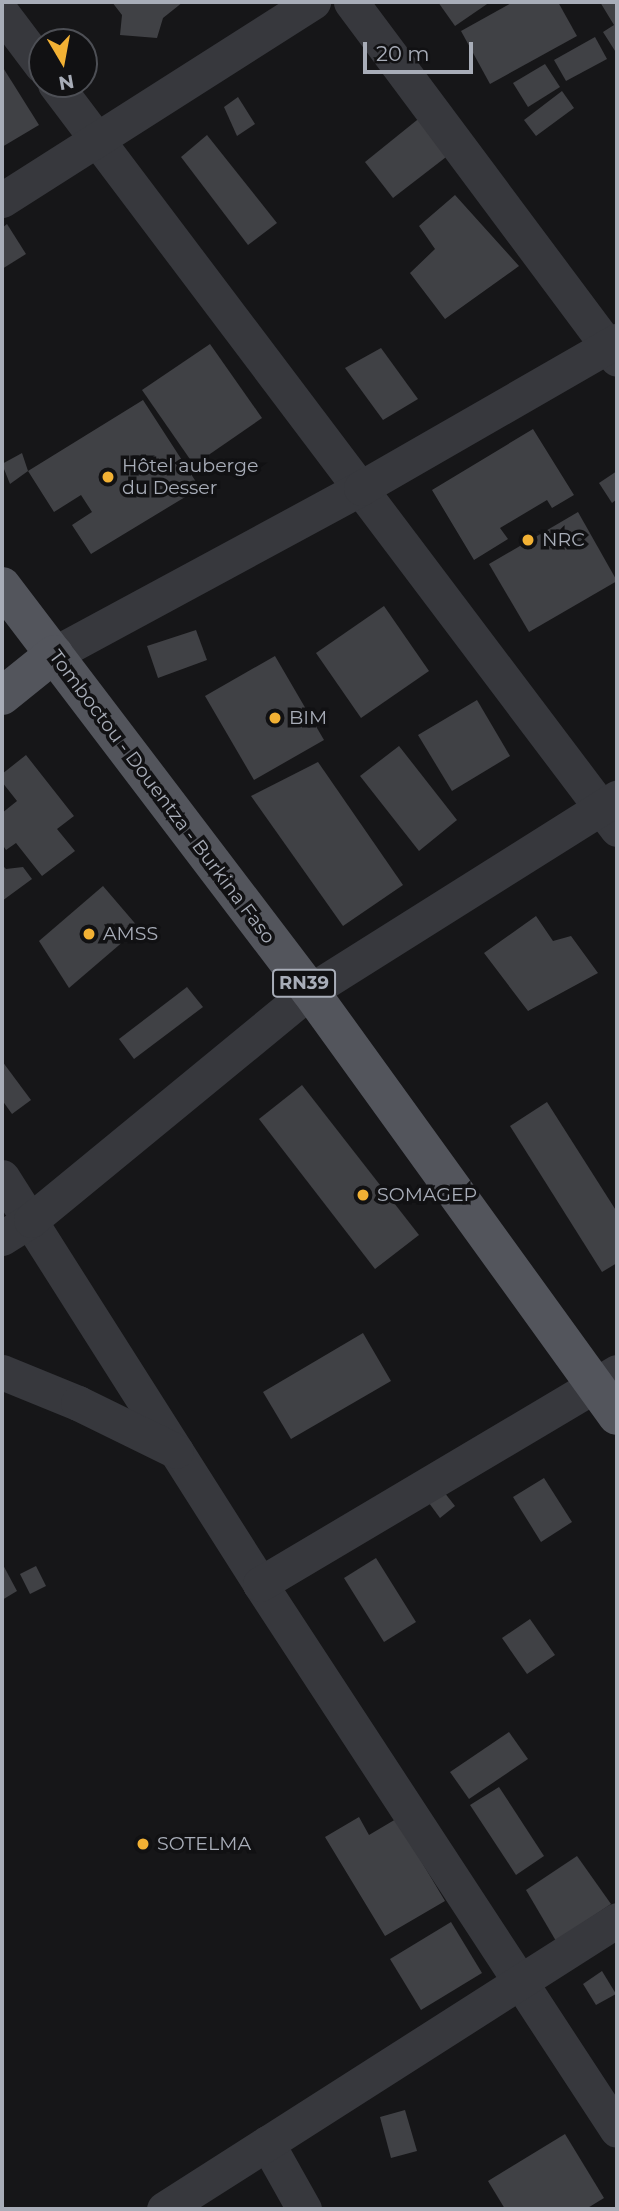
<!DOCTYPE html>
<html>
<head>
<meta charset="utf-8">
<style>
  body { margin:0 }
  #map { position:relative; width:619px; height:2211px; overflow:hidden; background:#161618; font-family:Montserrat,sans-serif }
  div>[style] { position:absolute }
  .building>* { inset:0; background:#404145 }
  .street>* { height:35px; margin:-17.5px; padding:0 17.5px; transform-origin:17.5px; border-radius:17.5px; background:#37383d }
  .primary>* { height:38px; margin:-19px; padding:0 19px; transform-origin:19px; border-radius:19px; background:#53555c }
  .dots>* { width:19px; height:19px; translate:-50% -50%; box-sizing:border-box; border:4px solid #111113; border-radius:50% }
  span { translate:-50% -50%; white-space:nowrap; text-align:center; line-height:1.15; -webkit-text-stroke:7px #111113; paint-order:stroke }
  .shield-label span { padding:2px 5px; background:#111113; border:2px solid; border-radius:5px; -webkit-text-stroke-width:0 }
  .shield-label { font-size:18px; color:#a8adb8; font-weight:700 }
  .poi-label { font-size:19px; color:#a8adb8 }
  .left { translate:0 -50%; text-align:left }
  .street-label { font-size:19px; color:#a8adb8 }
  .frame { position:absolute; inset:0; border:4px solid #a8adb8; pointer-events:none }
  .north { position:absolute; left:28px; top:28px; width:70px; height:70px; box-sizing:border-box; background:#111113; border:2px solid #4d4f55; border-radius:50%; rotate:170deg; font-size:19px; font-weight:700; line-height:28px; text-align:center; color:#a8adb8 }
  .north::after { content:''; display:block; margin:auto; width:24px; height:32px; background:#f2b134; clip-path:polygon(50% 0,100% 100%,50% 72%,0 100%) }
  .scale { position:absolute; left:363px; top:42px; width:110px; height:32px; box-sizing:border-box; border:4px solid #a8adb8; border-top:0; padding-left:9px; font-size:21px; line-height:24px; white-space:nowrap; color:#a8adb8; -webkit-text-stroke:5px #111113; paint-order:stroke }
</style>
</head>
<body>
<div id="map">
  <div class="building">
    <i style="clip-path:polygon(112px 2px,183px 2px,163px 18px,157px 38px,120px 35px,122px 15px)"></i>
    <i style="clip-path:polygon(438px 2px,490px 2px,455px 26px)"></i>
    <i style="clip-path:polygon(513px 2px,558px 2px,577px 36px,490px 84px,461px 31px)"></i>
    <i style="clip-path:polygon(600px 2px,617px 2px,617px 54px,603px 32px,614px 25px)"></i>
    <i style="clip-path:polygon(595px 37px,607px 59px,566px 81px,554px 60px)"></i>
    <i style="clip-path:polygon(545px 64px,560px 87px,528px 107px,513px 83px)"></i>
    <i style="clip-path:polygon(2px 66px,39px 125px,2px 147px)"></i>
    <i style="clip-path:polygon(562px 91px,574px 108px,536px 136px,524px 120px)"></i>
    <i style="clip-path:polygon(238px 97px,255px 124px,237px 136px,224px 107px)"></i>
    <i style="clip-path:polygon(422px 116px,450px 154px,393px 198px,365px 162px)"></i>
    <i style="clip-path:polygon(207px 135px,277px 223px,248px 245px,181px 157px)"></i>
    <i style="clip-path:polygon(455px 195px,519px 266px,445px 319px,410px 273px,435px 249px,419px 226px)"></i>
    <i style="clip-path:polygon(7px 224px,26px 254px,2px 269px,2px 228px)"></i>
    <i style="clip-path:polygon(210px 344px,262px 418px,194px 465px,142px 390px)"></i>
    <i style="clip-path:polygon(381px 348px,418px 399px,383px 420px,345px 368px)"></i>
    <i style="clip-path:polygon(143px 400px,200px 488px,91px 554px,72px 525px,92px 512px,81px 495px,54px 512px,28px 471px)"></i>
    <i style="clip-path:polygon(533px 429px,574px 495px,552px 508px,547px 500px,500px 528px,508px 539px,474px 560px,432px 490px)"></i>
    <i style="clip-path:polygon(22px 453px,28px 471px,10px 484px,2px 464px)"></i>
    <i style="clip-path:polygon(617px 471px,617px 499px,612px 503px,599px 483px)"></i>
    <i style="clip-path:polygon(578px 512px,617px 581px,529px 632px,489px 564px)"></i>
    <i style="clip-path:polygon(384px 606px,429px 671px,361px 718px,316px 653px)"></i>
    <i style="clip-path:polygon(196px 630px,207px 660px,158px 678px,147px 646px)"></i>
    <i style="clip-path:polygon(275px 656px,324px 740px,254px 780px,205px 696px)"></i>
    <i style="clip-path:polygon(477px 700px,510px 756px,452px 791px,418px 735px)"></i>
    <i style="clip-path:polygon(399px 746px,457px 820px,419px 851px,360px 776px)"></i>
    <i style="clip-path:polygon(26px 755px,74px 816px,57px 829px,75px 851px,42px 876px,16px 843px,6px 850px,2px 844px,2px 813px,17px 801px,2px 782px,2px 774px)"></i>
    <i style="clip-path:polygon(318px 762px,403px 885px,343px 926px,251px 796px)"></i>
    <i style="clip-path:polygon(2px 865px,6px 869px,23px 867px,32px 879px,2px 901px)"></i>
    <i style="clip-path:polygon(103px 886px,139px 928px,69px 988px,39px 941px)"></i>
    <i style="clip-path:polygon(536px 916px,553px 941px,571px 936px,598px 973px,528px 1011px,484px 953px)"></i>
    <i style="clip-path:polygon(187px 987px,203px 1007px,134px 1059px,119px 1039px)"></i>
    <i style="clip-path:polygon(2px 1061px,31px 1100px,12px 1114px,2px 1100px)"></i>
    <i style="clip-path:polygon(302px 1085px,419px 1235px,375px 1269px,259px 1119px)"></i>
    <i style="clip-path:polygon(547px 1102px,617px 1212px,617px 1263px,602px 1272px,510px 1126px)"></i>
    <i style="clip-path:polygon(363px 1333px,391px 1381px,291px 1439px,263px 1392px)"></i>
    <i style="clip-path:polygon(544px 1478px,572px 1522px,541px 1542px,513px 1497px)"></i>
    <i style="clip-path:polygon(444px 1492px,455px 1506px,440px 1518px,429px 1503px)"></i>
    <i style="clip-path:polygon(376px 1558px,416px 1622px,384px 1642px,344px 1578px)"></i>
    <i style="clip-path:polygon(2px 1563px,17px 1591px,2px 1600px)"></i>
    <i style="clip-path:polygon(36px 1566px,46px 1586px,30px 1594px,20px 1574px)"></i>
    <i style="clip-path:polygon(530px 1619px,555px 1655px,527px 1674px,502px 1638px)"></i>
    <i style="clip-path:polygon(509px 1732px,528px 1759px,469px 1799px,450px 1772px)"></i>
    <i style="clip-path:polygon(499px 1787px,544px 1856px,516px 1875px,470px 1805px)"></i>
    <i style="clip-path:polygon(359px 1817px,369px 1835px,396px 1819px,445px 1901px,385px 1936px,325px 1837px)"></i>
    <i style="clip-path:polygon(577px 1856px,611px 1904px,556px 1941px,526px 1890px)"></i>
    <i style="clip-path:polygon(451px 1922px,482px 1973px,421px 2010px,390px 1959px)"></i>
    <i style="clip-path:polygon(602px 1971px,616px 1994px,596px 2005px,583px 1984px)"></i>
    <i style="clip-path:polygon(405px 2110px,417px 2151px,391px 2158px,380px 2117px)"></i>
    <i style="clip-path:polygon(565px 2134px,604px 2198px,586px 2209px,505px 2209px,488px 2181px)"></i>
  </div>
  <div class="street">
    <i style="left:351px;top:2px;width:445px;rotate:53.3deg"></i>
    <i style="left:2px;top:13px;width:66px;rotate:53deg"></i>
    <i style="left:55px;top:84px;width:933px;rotate:52.97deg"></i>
    <i style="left:2px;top:200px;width:369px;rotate:-32.5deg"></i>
    <i style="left:54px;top:654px;width:349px;rotate:-28.4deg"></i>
    <i style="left:361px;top:488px;width:295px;rotate:-29.9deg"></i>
    <i style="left:2px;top:1177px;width:482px;rotate:57.6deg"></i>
    <i style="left:260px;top:1584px;width:652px;rotate:56.82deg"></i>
    <i style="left:2px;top:1238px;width:34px;rotate:-32deg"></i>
    <i style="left:31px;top:1220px;width:361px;rotate:-39.4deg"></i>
    <i style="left:310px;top:991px;width:363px;rotate:-32.2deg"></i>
    <i style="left:2px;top:1372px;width:82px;rotate:22.2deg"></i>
    <i style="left:78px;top:1403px;width:109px;rotate:26.1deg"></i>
    <i style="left:260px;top:1584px;width:415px;rotate:-30.7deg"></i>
    <i style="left:267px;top:2143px;width:76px;rotate:60.7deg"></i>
    <i style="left:164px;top:2209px;width:537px;rotate:-32.54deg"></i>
  </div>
  <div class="primary">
    <i style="left:2px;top:586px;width:509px;rotate:52.75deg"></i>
    <i style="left:310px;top:991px;width:524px;rotate:54.16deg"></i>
    <i style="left:2px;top:696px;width:67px;rotate:-38.9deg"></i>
  </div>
  <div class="dots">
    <i style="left:108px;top:477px;background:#f2b134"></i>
    <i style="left:528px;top:540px;background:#f2b134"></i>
    <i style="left:275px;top:718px;background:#f2b134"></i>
    <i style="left:89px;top:934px;background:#f2b134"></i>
    <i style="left:363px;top:1195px;background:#f2b134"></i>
    <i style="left:143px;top:1844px;background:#f2b134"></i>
  </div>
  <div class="shield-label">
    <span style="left:304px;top:983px">RN39</span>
  </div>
  <div class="poi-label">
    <span class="left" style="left:122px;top:477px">Hôtel auberge<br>du Desser</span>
    <span class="left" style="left:542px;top:540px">NRC</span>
    <span class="left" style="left:289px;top:718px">BIM</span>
    <span class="left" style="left:103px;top:934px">AMSS</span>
    <span class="left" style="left:377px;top:1195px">SOMAGEP</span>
    <span class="left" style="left:157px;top:1844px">SOTELMA</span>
  </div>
  <div class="street-label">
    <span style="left:162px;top:797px;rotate:53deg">Tomboctou - Douentza - Burkina Faso</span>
  </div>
  <div class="frame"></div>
  <div class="north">N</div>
  <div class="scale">20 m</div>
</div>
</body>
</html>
